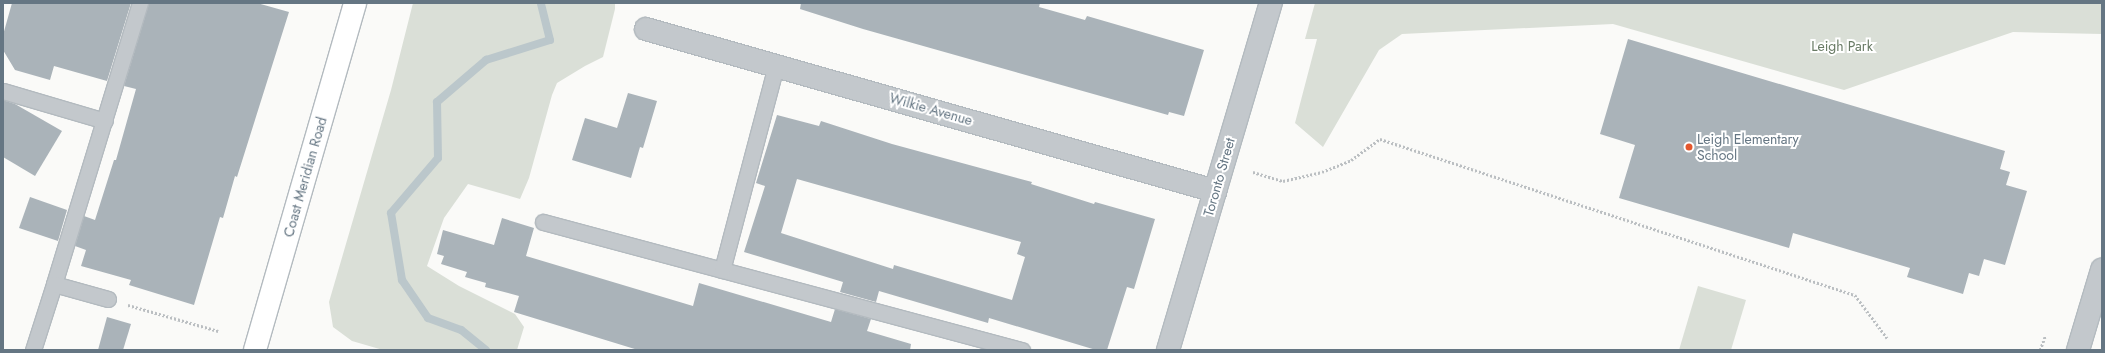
<!DOCTYPE html>
<html>
<head>
<meta charset="utf-8">
<style>
  body { margin:0 }
  #map { position:relative; width:2105px; height:353px; overflow:hidden; background:#fafaf8; font-family:Jost,sans-serif }
  div>[style] { position:absolute }
  .green>* { inset:0; background:#dadfd7 }
  .stream>* { height:8px; margin:-4px; padding:0 4px; transform-origin:4px; border-radius:4px; background:#bbc7cb }
  .building>* { inset:0; background:#aab3b9 }
  .path>* { height:2.5px; margin-top:-1.25px; transform-origin:0; background:repeating-linear-gradient(90deg,#bbbfc2 0 2px,transparent 0 4px) }
  .roads { filter:drop-shadow(1px 0 #b3babf) drop-shadow(-1px 0 #b3babf) drop-shadow(0 1px #b3babf) drop-shadow(0 -1px #b3babf) }
  .service>* { height:15px; margin:-7.5px; padding:0 7.5px; transform-origin:7.5px; border-radius:7.5px; background:#c3c8cc }
  .minor>* { height:22px; margin:-11px; padding:0 11px; transform-origin:11px; border-radius:11px; background:#c3c8cc }
  .tertiary>* { height:22px; margin:-11px; padding:0 11px; transform-origin:11px; border-radius:11px; background:#c3c8cc }
  .secondary>* { height:22px; margin:-11px; padding:0 11px; transform-origin:11px; border-radius:11px; background:#fff }
  .dots>* { width:11px; height:11px; translate:-50% -50%; box-sizing:border-box; border:2px solid #fff; border-radius:50% }
  span { translate:-50% -50%; white-space:nowrap; text-align:center; line-height:1.15; -webkit-text-stroke:4px #fff; paint-order:stroke }
  .park-label { font-size:14px; color:#687a64 }
  .street-label { font-size:14px; color:#657683 }
  .poi-label { font-size:14px; color:#657683 }
  .left { translate:0 -50%; text-align:left }
  .frame { position:absolute; inset:0; border:4px solid #657683; pointer-events:none }
</style>
</head>
<body>
<div id="map">
  <div class="green">
    <i style="clip-path:polygon(413px 3px,615px 3px,615px 9px,603px 57px,585px 66px,557px 83px,552px 95px,529px 178px,520px 199px,468px 184px,444px 218px,427px 266px,459px 286px,515px 314px,524px 327px,517px 350px,383px 350px,352px 341px,333px 327px,329px 302px,391px 90px)"></i>
    <i style="clip-path:polygon(1315px 3px,2102px 3px,2102px 34px,2013px 32px,1844px 90px,1613px 24px,1402px 34px,1379px 50px,1323px 147px,1295px 123px,1317px 39px,1305px 39px)"></i>
    <i style="clip-path:polygon(1698px 286px,1746px 300px,1731px 350px,1679px 350px)"></i>
  </div>
  <div class="stream">
    <i style="left:486px;top:350px;width:32px;rotate:-141deg"></i>
    <i style="left:461px;top:330px;width:35px;rotate:-160deg"></i>
    <i style="left:428px;top:318px;width:46px;rotate:-124.4deg"></i>
    <i style="left:402px;top:280px;width:68px;rotate:-99.3deg"></i>
    <i style="left:391px;top:213px;width:72px;rotate:-49.5deg"></i>
    <i style="left:438px;top:158px;width:56px;rotate:-91deg"></i>
    <i style="left:437px;top:102px;width:65px;rotate:-40.6deg"></i>
    <i style="left:486px;top:60px;width:67px;rotate:-17.4deg"></i>
    <i style="left:550px;top:40px;width:38px;rotate:-104deg"></i>
  </div>
  <div class="building">
    <i style="clip-path:polygon(12px 3px,131px 3px,107px 81px,54px 66px,50px 80px,15px 70px,3px 50px,3px 35px)"></i>
    <i style="clip-path:polygon(149px 3px,257px 3px,289px 12px,237px 177px,235px 176px,223px 218px,220px 217px,194px 305px,129px 285px,131px 280px,81px 266px,86px 250px,75px 246px,84px 216px,95px 220px,114px 160px,116px 160px,136px 89px,124px 86px)"></i>
    <i style="clip-path:polygon(801px 3px,1040px 3px,1039px 7px,1085px 20px,1087px 16px,1204px 50px,1184px 116px,1169px 112px,1168px 115px,863px 29px,800px 9px)"></i>
    <i style="clip-path:polygon(1628px 39px,2005px 151px,2000px 169px,2010px 172px,2006px 185px,2027px 191px,2005px 265px,1984px 259px,1979px 276px,1969px 273px,1963px 294px,1907px 277px,1910px 268px,1793px 233px,1789px 248px,1619px 198px,1635px 145px,1600px 134px)"></i>
    <i style="clip-path:polygon(628px 93px,657px 101px,643px 148px,640px 147px,631px 178px,572px 160px,585px 118px,617px 128px)"></i>
    <i style="clip-path:polygon(3px 100px,15px 104px,62px 131px,35px 176px,3px 157px)"></i>
    <i style="clip-path:polygon(evenodd,777px 115px,819px 126px,821px 121px,892px 144px,1032px 182px,1031px 184px,1094px 204px,1095px 202px,1155px 219px,1134px 289px,1127px 287px,1107px 350px,1096px 350px,989px 318px,988px 323px,879px 291px,876px 302px,840px 292px,843px 282px,744px 252px,765px 186px,756px 183px,777px 115px,797px 179px,1021px 242px,1017px 254px,1025px 257px,1012px 300px,894px 265px,893px 269px,781px 233px,797px 179px)"></i>
    <i style="clip-path:polygon(30px 197px,67px 210px,58px 241px,19px 228px)"></i>
    <i style="clip-path:polygon(502px 218px,534px 228px,526px 256px,693px 306px,699px 283px,831px 322px,835px 309px,871px 319px,867px 331px,911px 344px,910px 350px,638px 350px,514px 312px,519px 296px,485px 287px,486px 283px,465px 277px,467px 272px,441px 264px,444px 256px,437px 254px,443px 230px,494px 245px)"></i>
    <i style="clip-path:polygon(107px 317px,131px 324px,123px 350px,98px 350px)"></i>
  </div>
  <div class="path">
    <i style="left:1253px;top:172px;width:31px;rotate:17deg"></i>
    <i style="left:1283px;top:181px;width:40px;rotate:-13deg"></i>
    <i style="left:1322px;top:172px;width:31px;rotate:-22deg"></i>
    <i style="left:1351px;top:160px;width:36px;rotate:-36deg"></i>
    <i style="left:1380px;top:139px;width:500px;rotate:18.2deg"></i>
    <i style="left:1855px;top:295px;width:54px;rotate:53.3deg"></i>
    <i style="left:128px;top:305px;width:94px;rotate:16.1deg"></i>
    <i style="left:2040px;top:350px;width:15px;rotate:-70deg"></i>
  </div>
  <div class="roads">
    <div class="service">
      <i style="left:3px;top:91px;width:106px;rotate:16.4deg"></i>
      <i style="left:543px;top:222px;width:496px;rotate:15deg"></i>
      <i style="left:722px;top:270px;width:212px;rotate:-75.2deg"></i>
      <i style="left:54px;top:284px;width:294px;rotate:-73deg"></i>
      <i style="left:33px;top:350px;width:69px;rotate:-72.3deg"></i>
      <i style="left:54px;top:284px;width:56px;rotate:15.5deg"></i>
    </div>
    <div class="minor">
      <i style="left:646px;top:29px;width:592px;rotate:15.89deg"></i>
      <i style="left:1168px;top:350px;width:362px;rotate:-73.5deg"></i>
    </div>
    <div class="tertiary">
      <i style="left:2078px;top:350px;width:84px;rotate:-73.3deg"></i>
    </div>
    <div class="secondary">
      <i style="left:255px;top:350px;width:361px;rotate:-73.9deg"></i>
    </div>
  </div>
  <div class="dots">
    <i style="left:1689px;top:147px;background:#e4572e"></i>
  </div>
  <div class="park-label">
    <span style="left:1842px;top:46px">Leigh Park</span>
  </div>
  <div class="street-label">
    <span style="left:931px;top:109px;rotate:16deg">Wilkie Avenue</span>
    <span style="left:305px;top:177px;rotate:-74deg">Coast Meridian Road</span>
    <span style="left:1219px;top:177px;rotate:-74deg">Toronto Street</span>
  </div>
  <div class="poi-label">
    <span class="left" style="left:1697px;top:147px">Leigh Elementary<br>School</span>
  </div>
  <div class="frame"></div>
</div>
</body>
</html>
